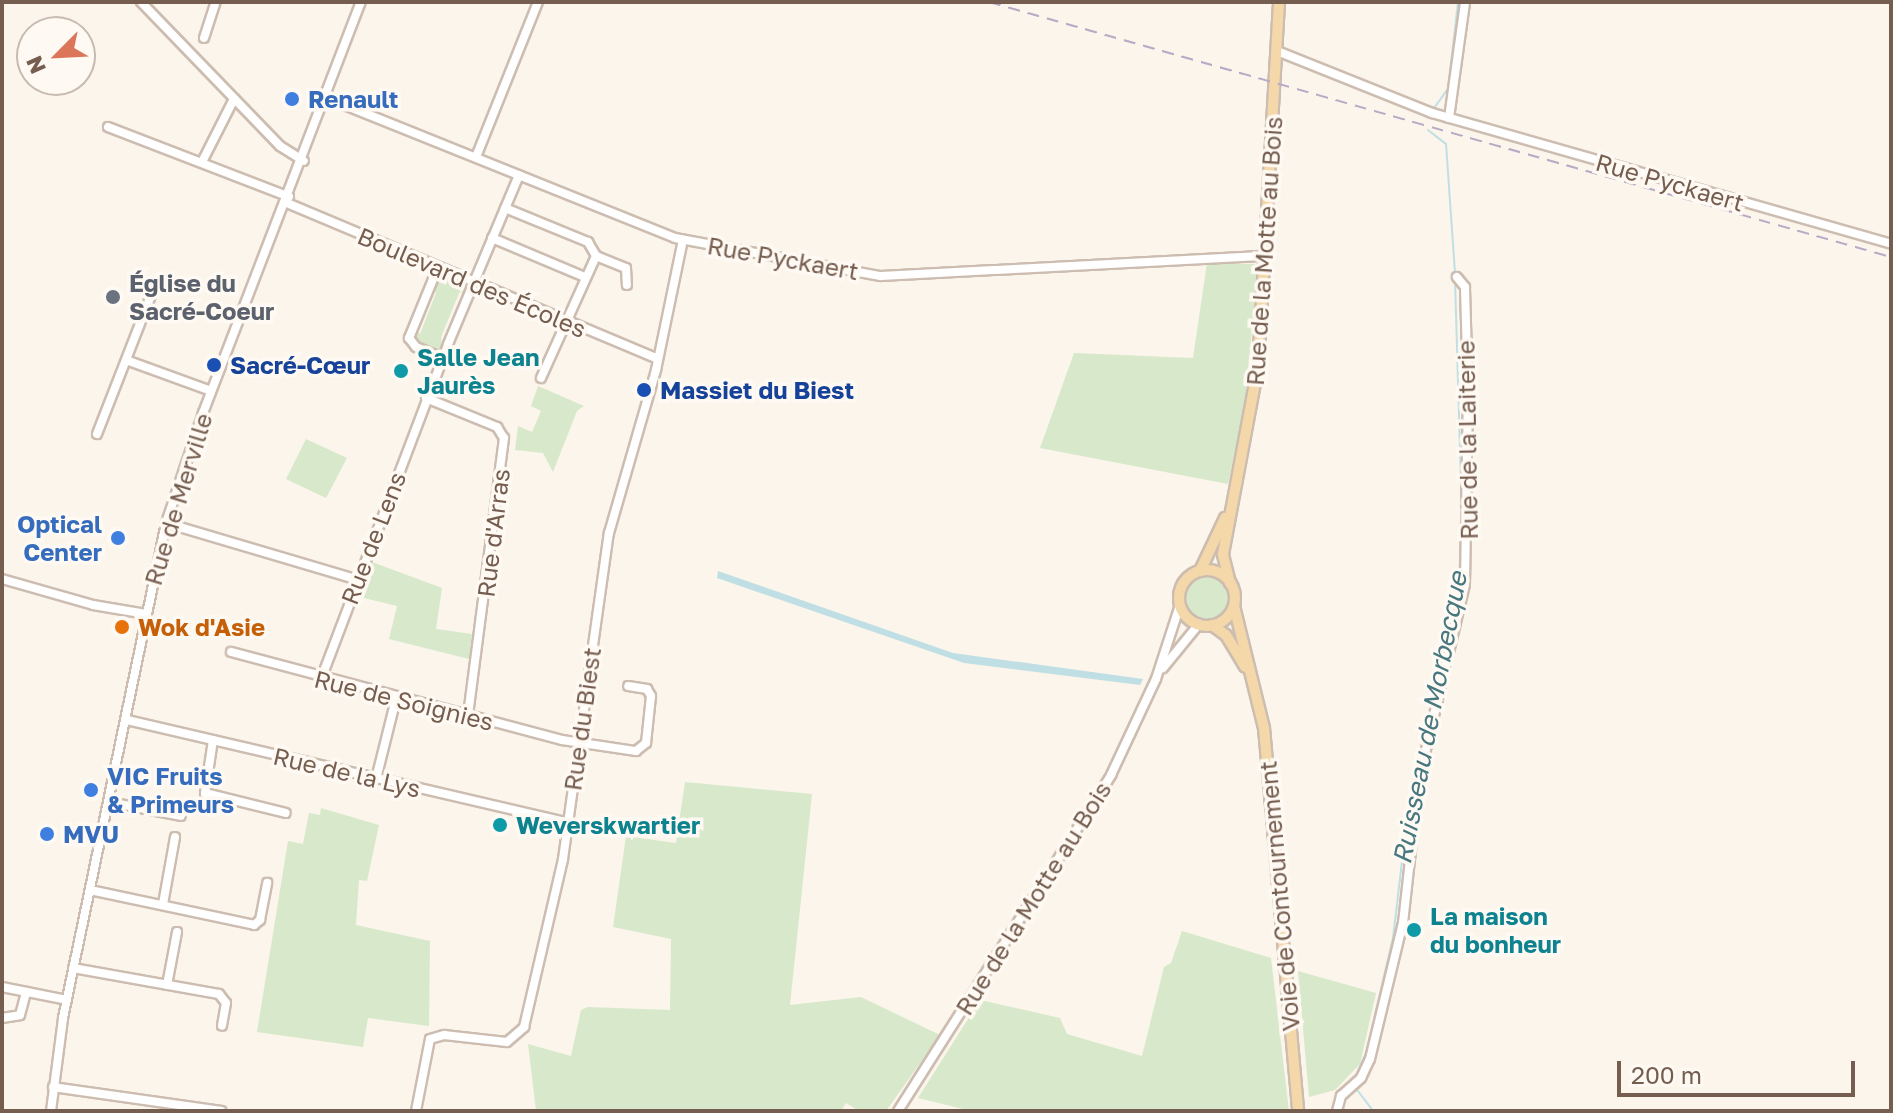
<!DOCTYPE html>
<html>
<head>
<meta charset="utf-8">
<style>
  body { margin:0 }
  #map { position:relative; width:1893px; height:1113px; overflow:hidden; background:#fbf5eb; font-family:"Golos Text",sans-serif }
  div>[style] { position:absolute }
  .green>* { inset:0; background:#d7e9ca }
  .round { border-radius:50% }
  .water>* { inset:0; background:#c0dfe4 }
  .stream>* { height:2px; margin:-1px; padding:0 1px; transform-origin:1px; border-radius:1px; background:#c0dfe4 }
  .roads { filter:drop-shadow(2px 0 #cdbdb1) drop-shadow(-2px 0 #cdbdb1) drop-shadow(0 2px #cdbdb1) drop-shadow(0 -2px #cdbdb1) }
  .minor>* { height:8px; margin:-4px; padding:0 4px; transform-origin:4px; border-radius:4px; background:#fff }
  .major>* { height:10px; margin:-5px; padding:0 5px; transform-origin:5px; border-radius:5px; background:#f4d8a9 }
  .major>.ring { margin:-5px; padding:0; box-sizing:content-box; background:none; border:10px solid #f4d8a9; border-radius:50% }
  .rail>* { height:2px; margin-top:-1px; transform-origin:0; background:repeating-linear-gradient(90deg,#b8a9c5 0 12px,transparent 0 20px) }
  .dots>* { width:22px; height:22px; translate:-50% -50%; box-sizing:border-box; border:4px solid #fef9f2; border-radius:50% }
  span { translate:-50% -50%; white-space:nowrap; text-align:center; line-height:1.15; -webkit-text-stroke:7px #fef9f2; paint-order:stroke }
  .shop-label { font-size:24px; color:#366cbe; font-weight:700 }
  .left { translate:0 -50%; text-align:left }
  .right { translate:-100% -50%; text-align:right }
  .street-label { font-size:24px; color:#755d4f }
  .worship-label { font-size:24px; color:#5b616d; font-weight:700 }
  .culture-label { font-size:24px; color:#0d838f; font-weight:700 }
  .transit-label { font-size:24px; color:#164399; font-weight:700 }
  .food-label { font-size:24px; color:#c56008; font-weight:700 }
  .water-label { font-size:26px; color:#47777f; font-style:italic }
  .frame { position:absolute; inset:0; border:4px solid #755d4f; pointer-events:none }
  .north { position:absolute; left:16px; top:16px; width:80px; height:80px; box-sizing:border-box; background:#fef9f2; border:2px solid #c7bbb1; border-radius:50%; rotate:246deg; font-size:22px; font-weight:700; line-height:32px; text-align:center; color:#755d4f }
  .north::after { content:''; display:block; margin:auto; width:28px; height:36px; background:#db765b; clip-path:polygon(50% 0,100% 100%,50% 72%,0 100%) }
  .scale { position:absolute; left:1617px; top:1061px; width:238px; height:36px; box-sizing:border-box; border:4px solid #755d4f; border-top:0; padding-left:10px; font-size:24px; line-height:28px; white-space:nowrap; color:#755d4f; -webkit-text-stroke:6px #fef9f2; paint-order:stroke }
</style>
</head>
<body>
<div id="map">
  <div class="green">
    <i style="clip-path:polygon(1207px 263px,1258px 264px,1245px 406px,1228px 484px,1040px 448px,1074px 353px,1193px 358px)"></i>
    <i style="clip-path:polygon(444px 274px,465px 284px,467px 290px,465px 295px,460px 291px,441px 337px,442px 348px,435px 351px,412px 336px,415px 329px,420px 334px,436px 293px,433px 288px)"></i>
    <i style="clip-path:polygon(538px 386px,584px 406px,577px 411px,553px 472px,543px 453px,515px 450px,518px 426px,532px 432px,541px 411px,531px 406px)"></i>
    <i style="clip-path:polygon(306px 439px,347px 458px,326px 498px,286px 479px)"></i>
    <i style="clip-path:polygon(372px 562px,442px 588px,436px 629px,472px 634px,469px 659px,389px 639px,397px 606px,360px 597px)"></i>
    <i class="round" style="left:1185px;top:575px;width:46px;height:46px"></i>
    <i style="clip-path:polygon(685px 782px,812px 794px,790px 1005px,861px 997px,940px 1035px,886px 1111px,859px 1111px,846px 1103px,841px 1111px,536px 1111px,528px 1044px,571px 1056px,581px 1010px,588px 1007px,670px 1010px,671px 939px,613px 927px,626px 836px,676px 843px)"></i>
    <i style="clip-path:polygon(321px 808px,379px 825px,367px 881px,359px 880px,356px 925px,430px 941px,429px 1026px,368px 1018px,363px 1047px,257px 1032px,288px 841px,303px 844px,309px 813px,320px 815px)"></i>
    <i style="clip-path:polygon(1182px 931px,1271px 958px,1289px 1111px,971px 1111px,918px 1098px,980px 1000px,1060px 1018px,1067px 1034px,1142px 1056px,1164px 967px,1171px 963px)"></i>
    <i style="clip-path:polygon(1298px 971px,1376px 993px,1360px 1064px,1335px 1090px,1309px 1097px)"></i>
  </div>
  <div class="water">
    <i style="clip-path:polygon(718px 571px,953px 653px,1143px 679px,1140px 685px,964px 663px,717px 578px)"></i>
  </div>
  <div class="stream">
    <i style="left:1434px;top:108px;width:24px;rotate:-54deg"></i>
    <i style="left:1448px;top:89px;width:88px;rotate:-83.4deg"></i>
    <i style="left:1428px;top:130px;width:23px;rotate:38deg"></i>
    <i style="left:1446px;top:144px;width:130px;rotate:86deg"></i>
    <i style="left:1455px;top:280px;width:234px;rotate:88.3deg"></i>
    <i style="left:1354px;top:1080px;width:30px;rotate:-66deg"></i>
    <i style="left:1366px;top:1053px;width:118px;rotate:-76.8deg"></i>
    <i style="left:1393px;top:938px;width:121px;rotate:-83.3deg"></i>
    <i style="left:1407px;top:818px;width:222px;rotate:-77.3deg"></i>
    <i style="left:1456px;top:601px;width:57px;rotate:-84deg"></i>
    <i style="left:1355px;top:1087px;width:30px;rotate:53deg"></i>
  </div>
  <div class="roads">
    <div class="minor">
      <i style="left:141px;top:2px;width:200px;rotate:46deg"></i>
      <i style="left:280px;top:146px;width:28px;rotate:32deg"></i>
      <i style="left:204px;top:38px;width:38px;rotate:-72deg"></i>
      <i style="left:1277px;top:51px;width:167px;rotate:21.8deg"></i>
      <i style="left:1432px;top:113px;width:477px;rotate:15.9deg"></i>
      <i style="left:327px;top:98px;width:375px;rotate:21.9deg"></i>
      <i style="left:675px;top:238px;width:209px;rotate:10.5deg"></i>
      <i style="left:881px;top:276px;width:385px;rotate:-3deg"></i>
      <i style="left:1449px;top:118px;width:117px;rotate:-82.1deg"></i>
      <i style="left:108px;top:127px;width:194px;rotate:21.1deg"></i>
      <i style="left:476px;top:157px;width:167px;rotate:-68.2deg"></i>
      <i style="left:202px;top:162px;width:71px;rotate:-63.1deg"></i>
      <i style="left:287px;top:203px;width:402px;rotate:22.8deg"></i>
      <i style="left:505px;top:208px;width:90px;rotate:22.3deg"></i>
      <i style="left:588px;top:242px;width:16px;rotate:60deg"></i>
      <i style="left:596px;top:256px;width:32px;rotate:22deg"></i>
      <i style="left:626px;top:268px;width:17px;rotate:87deg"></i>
      <i style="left:492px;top:238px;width:101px;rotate:22.8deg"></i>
      <i style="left:438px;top:267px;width:77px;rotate:112.2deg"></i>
      <i style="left:409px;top:338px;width:11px;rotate:52deg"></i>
      <i style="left:416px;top:347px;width:28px;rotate:23deg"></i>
      <i style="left:126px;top:360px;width:90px;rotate:20deg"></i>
      <i style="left:541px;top:378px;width:134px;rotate:-65.7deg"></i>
      <i style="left:426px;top:398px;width:77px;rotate:22.2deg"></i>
      <i style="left:497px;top:427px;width:13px;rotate:58deg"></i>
      <i style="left:504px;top:438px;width:280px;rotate:97.4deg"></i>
      <i style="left:97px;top:434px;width:151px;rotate:-68.7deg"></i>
      <i style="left:166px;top:523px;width:200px;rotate:16.5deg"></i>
      <i style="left:2px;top:579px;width:95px;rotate:15.9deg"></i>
      <i style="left:93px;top:605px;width:54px;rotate:9.6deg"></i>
      <i style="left:231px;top:652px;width:342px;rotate:14.9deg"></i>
      <i style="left:562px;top:740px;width:75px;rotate:8.5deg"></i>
      <i style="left:636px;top:751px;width:13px;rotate:-39deg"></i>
      <i style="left:646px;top:743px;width:47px;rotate:-83.9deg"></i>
      <i style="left:651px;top:696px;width:8px;rotate:-120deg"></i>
      <i style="left:647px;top:689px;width:19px;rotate:-171deg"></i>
      <i style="left:1163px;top:668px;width:57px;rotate:-50.7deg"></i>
      <i style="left:321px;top:679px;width:358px;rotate:-69.2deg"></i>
      <i style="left:448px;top:344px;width:183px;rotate:-67.2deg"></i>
      <i style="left:127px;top:720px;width:453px;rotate:13.1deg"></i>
      <i style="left:213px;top:740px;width:54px;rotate:98.6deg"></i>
      <i style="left:205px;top:793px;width:83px;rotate:13.9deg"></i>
      <i style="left:376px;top:779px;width:82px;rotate:-76deg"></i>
      <i style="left:109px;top:802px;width:73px;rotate:11deg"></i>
      <i style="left:90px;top:890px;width:168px;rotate:12deg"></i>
      <i style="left:254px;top:925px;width:8px;rotate:-40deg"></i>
      <i style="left:260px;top:920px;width:38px;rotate:-79deg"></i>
      <i style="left:163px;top:904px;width:68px;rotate:-79.8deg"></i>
      <i style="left:73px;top:968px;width:148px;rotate:10.1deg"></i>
      <i style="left:219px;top:994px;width:11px;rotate:52deg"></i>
      <i style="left:226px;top:1003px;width:23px;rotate:100deg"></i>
      <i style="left:167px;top:985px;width:54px;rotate:-79.3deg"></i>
      <i style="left:2px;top:987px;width:66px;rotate:11.3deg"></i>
      <i style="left:2px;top:1018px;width:18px;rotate:-9deg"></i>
      <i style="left:20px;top:1015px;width:24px;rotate:-75deg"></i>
      <i style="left:53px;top:1087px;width:170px;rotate:8.1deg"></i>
      <i style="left:51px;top:1111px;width:94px;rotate:-82.6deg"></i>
      <i style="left:63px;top:1018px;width:506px;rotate:-78.25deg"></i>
      <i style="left:166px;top:523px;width:116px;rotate:-71.4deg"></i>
      <i style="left:203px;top:413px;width:440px;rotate:-69deg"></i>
      <i style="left:416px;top:1111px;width:73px;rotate:-79deg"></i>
      <i style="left:430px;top:1039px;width:15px;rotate:-16deg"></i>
      <i style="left:444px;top:1035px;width:63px;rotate:6.3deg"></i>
      <i style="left:507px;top:1042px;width:23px;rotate:-41deg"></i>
      <i style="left:524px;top:1027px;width:172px;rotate:-76.9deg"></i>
      <i style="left:563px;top:859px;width:329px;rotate:-82deg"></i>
      <i style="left:609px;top:533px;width:170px;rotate:-73.9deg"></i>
      <i style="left:656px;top:370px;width:133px;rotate:-78.3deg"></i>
      <i style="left:898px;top:1111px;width:398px;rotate:-57.6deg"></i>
      <i style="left:1111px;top:775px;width:106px;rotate:-64.9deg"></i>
      <i style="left:1156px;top:679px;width:78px;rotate:-72deg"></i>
      <i style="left:1337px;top:1111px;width:16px;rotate:-75deg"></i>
      <i style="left:1341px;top:1096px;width:27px;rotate:-42deg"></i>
      <i style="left:1361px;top:1078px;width:21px;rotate:-65deg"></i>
      <i style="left:1370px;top:1059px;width:140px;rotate:-76.4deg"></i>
      <i style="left:1403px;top:923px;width:145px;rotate:-83.7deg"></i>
      <i style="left:1419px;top:779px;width:200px;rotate:-76.7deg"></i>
      <i style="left:1465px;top:584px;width:194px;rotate:-89.1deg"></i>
      <i style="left:1468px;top:390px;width:103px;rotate:-91.7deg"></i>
      <i style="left:1465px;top:287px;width:13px;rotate:-129deg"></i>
    </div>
    <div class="major">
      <i class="ring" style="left:1179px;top:570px;width:46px;height:46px"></i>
      <i style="left:1200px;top:571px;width:59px;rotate:-64.7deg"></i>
      <i style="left:1230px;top:583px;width:30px;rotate:-104deg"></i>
      <i style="left:1223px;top:554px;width:190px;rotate:-79.4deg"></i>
      <i style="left:1258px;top:367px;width:366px;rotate:-86.7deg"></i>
      <i style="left:1234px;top:606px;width:126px;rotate:76.2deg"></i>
      <i style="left:1264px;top:728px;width:385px;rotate:84.9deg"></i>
      <i style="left:1212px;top:625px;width:17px;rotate:36deg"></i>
      <i style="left:1226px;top:635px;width:37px;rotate:59deg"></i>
    </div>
  </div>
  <div class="rail">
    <i style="left:989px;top:2px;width:937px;rotate:15.79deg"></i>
  </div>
  <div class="dots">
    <i style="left:292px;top:99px;background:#3f7fe0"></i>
    <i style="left:113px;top:297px;background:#6b7280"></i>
    <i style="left:214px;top:365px;background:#1a4fb4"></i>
    <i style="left:401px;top:371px;background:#0f9aa8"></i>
    <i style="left:644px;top:390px;background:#1a4fb4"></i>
    <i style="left:118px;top:538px;background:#3f7fe0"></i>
    <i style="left:122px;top:627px;background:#e8710a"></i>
    <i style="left:91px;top:790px;background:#3f7fe0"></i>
    <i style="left:500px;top:825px;background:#0f9aa8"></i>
    <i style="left:47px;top:834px;background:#3f7fe0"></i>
    <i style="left:1414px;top:930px;background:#0f9aa8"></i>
  </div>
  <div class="shop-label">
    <span class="left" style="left:308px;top:99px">Renault</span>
    <span class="right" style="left:102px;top:538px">Optical<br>Center</span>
    <span class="left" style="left:107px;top:790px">VIC Fruits<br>&amp; Primeurs</span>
    <span class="left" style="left:63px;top:834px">MVU</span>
  </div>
  <div class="street-label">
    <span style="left:1670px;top:182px;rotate:16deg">Rue Pyckaert</span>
    <span style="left:1264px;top:251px;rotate:-86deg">Rue de la Motte au Bois</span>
    <span style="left:783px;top:258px;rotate:10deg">Rue Pyckaert</span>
    <span style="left:472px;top:282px;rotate:23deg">Boulevard des Écoles</span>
    <span style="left:1467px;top:440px;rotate:-91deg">Rue de la Laiterie</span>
    <span style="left:178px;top:499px;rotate:-73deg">Rue de Merville</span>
    <span style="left:493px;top:533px;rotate:-83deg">Rue d'Arras</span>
    <span style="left:373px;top:538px;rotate:-69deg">Rue de Lens</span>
    <span style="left:404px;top:700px;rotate:14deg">Rue de Soignies</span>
    <span style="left:582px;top:719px;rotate:-82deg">Rue du Biest</span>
    <span style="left:347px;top:772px;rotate:13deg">Rue de la Lys</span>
    <span style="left:1279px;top:896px;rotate:-95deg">Voie de Contournement</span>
    <span style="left:1033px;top:898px;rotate:-58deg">Rue de la Motte au Bois</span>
  </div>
  <div class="worship-label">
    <span class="left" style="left:129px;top:297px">Église du<br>Sacré-Coeur</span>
  </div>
  <div class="culture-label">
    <span class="left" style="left:417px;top:371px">Salle Jean<br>Jaurès</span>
    <span class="left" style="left:516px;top:825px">Weverskwartier</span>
    <span class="left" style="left:1430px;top:930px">La maison<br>du bonheur</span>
  </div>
  <div class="transit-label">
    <span class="left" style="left:230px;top:365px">Sacré-Cœur</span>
    <span class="left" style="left:660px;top:390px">Massiet du Biest</span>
  </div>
  <div class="food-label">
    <span class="left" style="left:138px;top:627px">Wok d'Asie</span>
  </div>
  <div class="water-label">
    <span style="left:1430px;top:718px;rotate:-79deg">Ruisseau de Morbecque</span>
  </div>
  <div class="frame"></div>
  <div class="north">N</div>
  <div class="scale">200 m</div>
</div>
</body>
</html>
